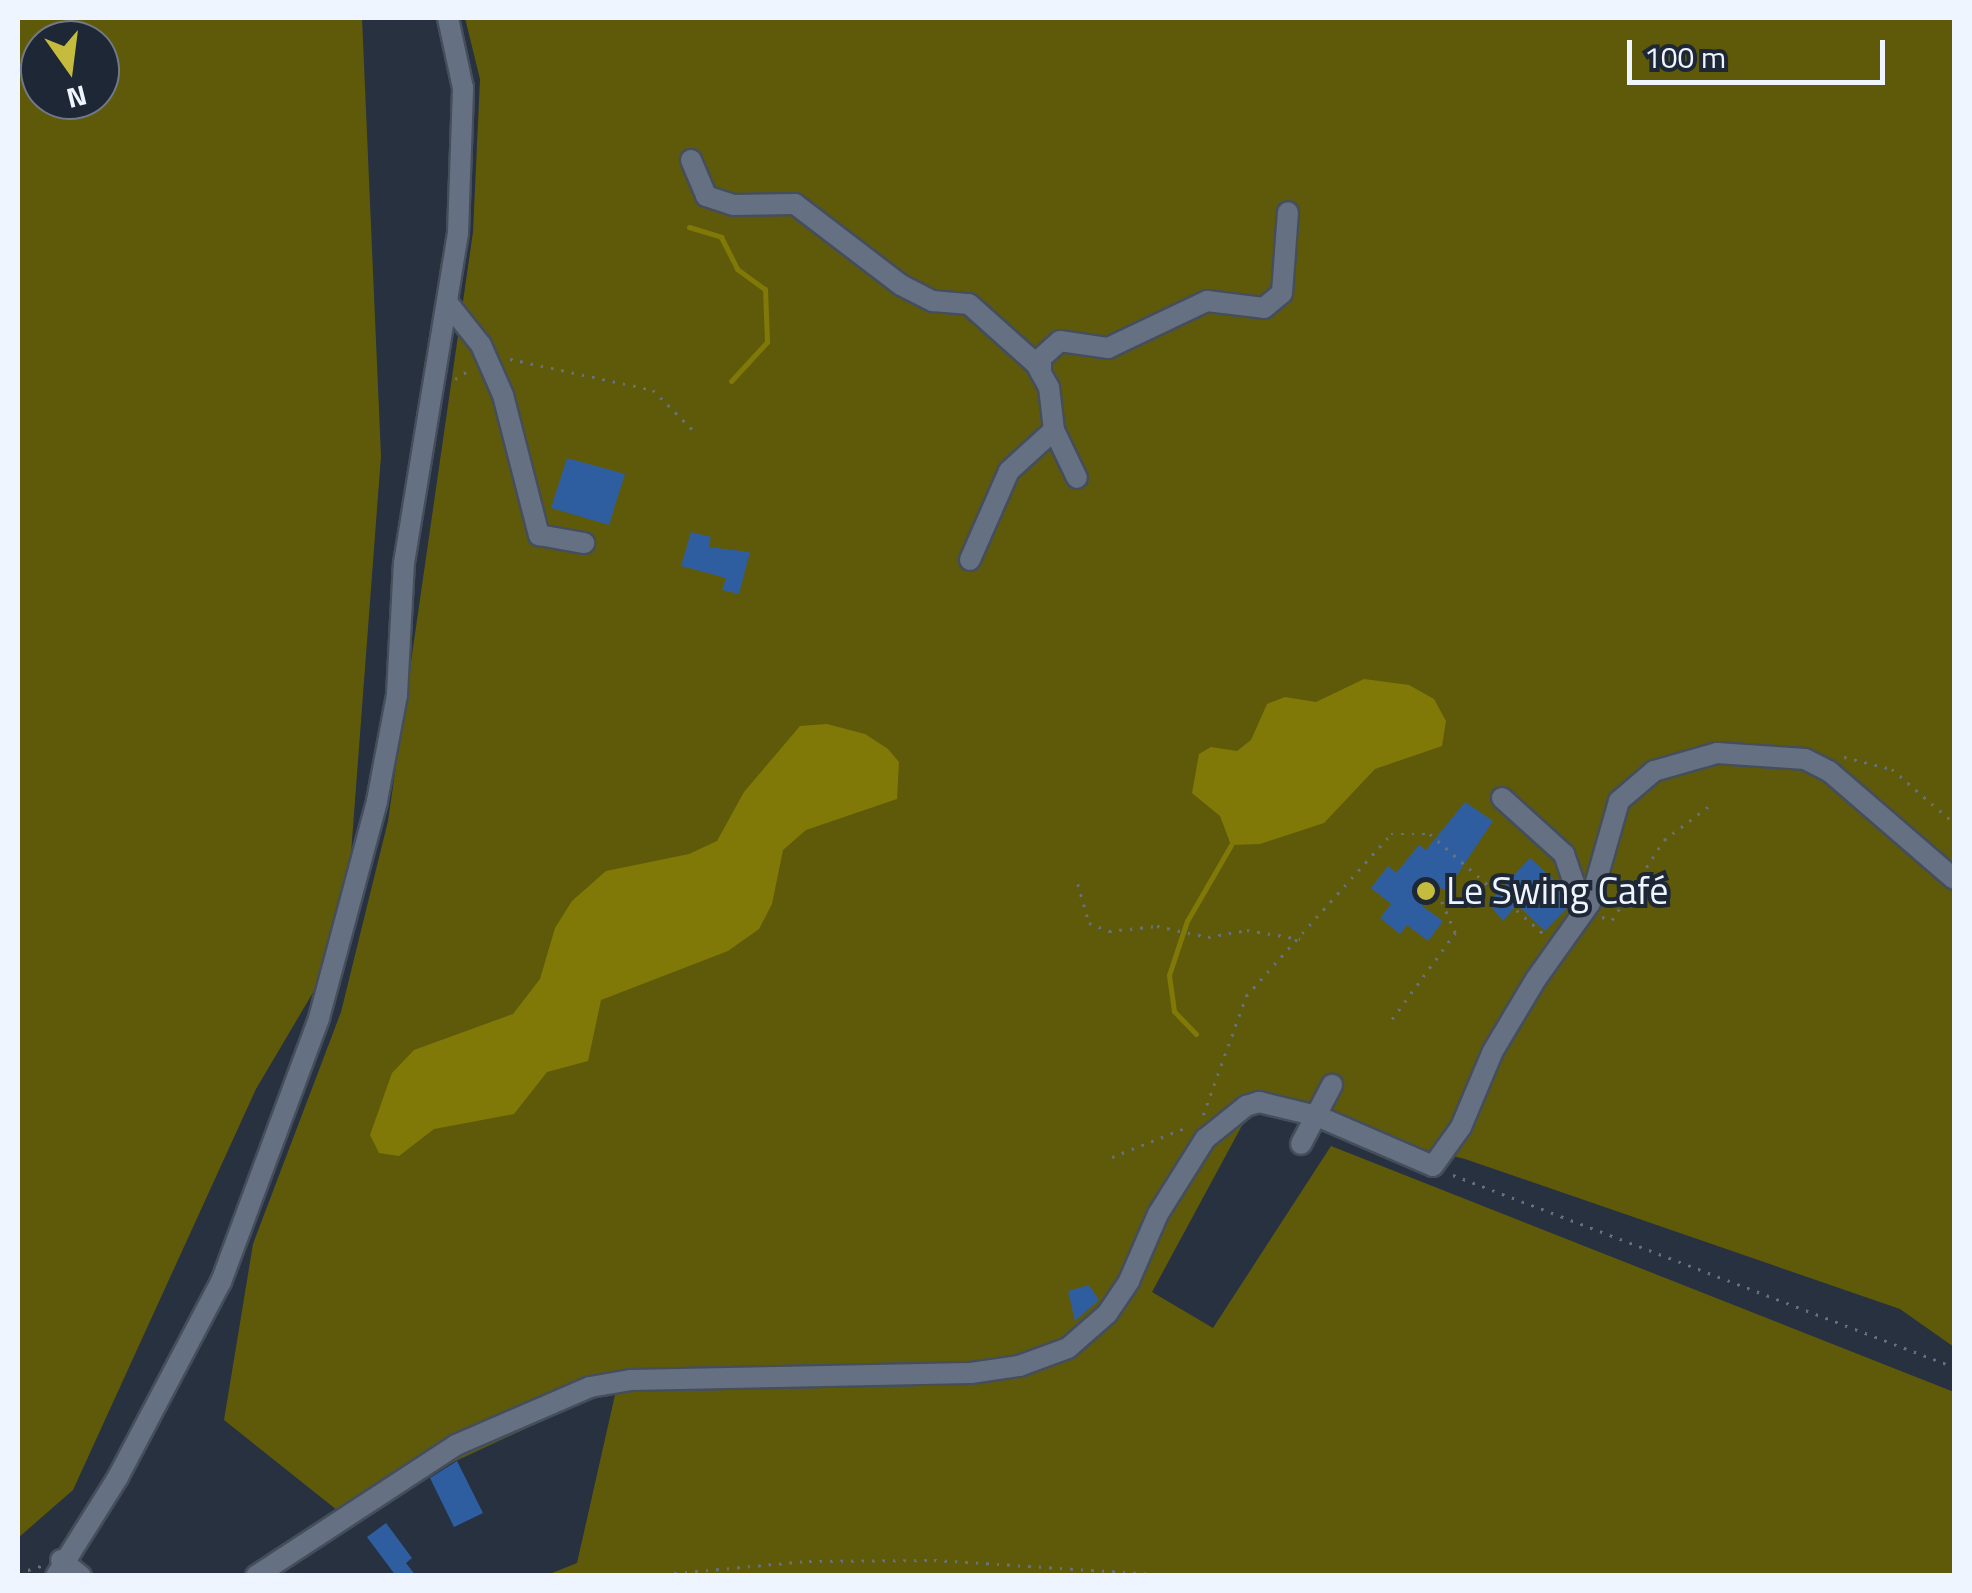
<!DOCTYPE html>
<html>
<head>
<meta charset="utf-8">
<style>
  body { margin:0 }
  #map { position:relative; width:1972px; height:1593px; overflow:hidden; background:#273140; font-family:"Titillium Web",sans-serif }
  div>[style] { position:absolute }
  .green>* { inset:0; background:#5f5a09 }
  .water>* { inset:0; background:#817907 }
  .stream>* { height:5px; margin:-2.5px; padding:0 2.5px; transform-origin:2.5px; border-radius:2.5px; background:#817907 }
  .building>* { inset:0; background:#2f5ea0 }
  .path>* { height:2.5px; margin-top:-1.25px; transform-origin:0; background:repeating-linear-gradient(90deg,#67707d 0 2.5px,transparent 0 10.5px) }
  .roads { filter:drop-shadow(2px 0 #454e5a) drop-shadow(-2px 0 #454e5a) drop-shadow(0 2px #454e5a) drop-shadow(0 -2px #454e5a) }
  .minor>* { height:20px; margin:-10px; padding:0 10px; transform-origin:10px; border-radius:10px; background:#657182 }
  .dots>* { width:28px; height:28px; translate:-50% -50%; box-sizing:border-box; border:5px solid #1d2735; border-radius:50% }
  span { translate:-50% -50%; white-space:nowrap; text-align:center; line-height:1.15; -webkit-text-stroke:8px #1d2735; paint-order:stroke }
  .poi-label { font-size:38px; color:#eef5ff }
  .left { translate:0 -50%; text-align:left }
  .frame { position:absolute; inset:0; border:20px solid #eef5ff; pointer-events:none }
  .north { position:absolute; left:20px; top:20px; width:100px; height:100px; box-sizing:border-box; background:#1d2735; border:2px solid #717986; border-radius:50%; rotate:166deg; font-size:28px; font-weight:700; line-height:40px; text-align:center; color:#eef5ff }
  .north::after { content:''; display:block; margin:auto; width:35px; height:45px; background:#c5bc3d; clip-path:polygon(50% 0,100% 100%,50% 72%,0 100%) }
  .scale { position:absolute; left:1627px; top:40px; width:258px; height:45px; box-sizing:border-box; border:5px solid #eef5ff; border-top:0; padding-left:12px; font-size:30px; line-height:35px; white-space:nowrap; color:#eef5ff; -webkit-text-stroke:8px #1d2735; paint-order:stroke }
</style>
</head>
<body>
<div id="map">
  <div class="green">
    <i style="clip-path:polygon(evenodd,18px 18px,362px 18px,381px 456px,350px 867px,321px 979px,256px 1089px,73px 1490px,18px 1538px,18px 18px,40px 40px,100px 40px,100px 100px,40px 100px,40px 40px)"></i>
    <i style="clip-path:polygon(465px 18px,1954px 18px,1954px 1347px,1900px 1309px,1465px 1159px,1252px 1107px,1152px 1292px,1213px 1328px,1331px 1146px,1954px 1392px,1954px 1575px,547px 1575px,577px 1563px,617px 1386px,342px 1514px,224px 1420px,253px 1244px,341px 1012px,388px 821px,473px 232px,480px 79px)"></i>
  </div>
  <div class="water">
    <i style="clip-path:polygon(1364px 679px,1409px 685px,1434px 699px,1446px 721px,1442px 746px,1375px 769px,1324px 823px,1260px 844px,1231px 845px,1220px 816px,1192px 793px,1199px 754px,1211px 747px,1237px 751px,1251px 740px,1267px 704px,1285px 697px,1316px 702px)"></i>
    <i style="clip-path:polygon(827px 724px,865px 734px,888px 749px,899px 762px,897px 799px,806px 830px,783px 850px,772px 904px,759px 929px,728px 951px,601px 1000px,588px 1061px,547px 1072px,514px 1114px,434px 1129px,399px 1156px,379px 1153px,370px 1135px,392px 1073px,414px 1050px,513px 1014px,540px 979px,555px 928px,572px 901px,606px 871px,689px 854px,717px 841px,744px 792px,800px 726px)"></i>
  </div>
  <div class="stream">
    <i style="left:689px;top:227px;width:34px;rotate:17deg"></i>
    <i style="left:721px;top:237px;width:36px;rotate:63deg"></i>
    <i style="left:737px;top:269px;width:34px;rotate:36deg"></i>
    <i style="left:765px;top:289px;width:53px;rotate:87.8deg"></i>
    <i style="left:767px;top:342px;width:53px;rotate:132.7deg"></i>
    <i style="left:1196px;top:1034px;width:32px;rotate:-134deg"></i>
    <i style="left:1174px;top:1011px;width:36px;rotate:-98deg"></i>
    <i style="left:1169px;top:975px;width:57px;rotate:-71.6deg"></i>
    <i style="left:1187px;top:921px;width:88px;rotate:-59.9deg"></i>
  </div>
  <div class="building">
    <i style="clip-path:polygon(567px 458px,625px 474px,609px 525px,551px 508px)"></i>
    <i style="clip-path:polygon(691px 532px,711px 537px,709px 547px,750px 552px,739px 594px,722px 590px,726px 578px,681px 566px)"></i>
    <i style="clip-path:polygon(1465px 802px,1493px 821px,1455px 878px,1444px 890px,1438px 886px,1422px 906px,1443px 921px,1428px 941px,1407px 925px,1400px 934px,1380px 918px,1391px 904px,1371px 888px,1388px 866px,1396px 873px,1419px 845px,1426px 850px)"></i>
    <i style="clip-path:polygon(1530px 858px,1560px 885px,1568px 907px,1545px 931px,1517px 905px,1503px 921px,1488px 903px)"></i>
    <i style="clip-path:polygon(1089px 1285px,1099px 1300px,1075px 1321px,1068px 1291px)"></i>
    <i style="clip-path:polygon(457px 1461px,483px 1513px,454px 1527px,430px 1478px)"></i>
    <i style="clip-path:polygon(386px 1523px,412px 1558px,406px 1563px,416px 1576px,396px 1576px,367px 1537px)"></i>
  </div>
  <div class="path">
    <i style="left:510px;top:359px;width:146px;rotate:12.2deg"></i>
    <i style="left:653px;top:390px;width:58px;rotate:45deg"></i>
    <i style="left:455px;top:379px;width:17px;rotate:-33deg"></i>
    <i style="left:1844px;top:757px;width:49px;rotate:14deg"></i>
    <i style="left:1892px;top:769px;width:82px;rotate:41.1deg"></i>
    <i style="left:1078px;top:884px;width:41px;rotate:74.2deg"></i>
    <i style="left:1089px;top:923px;width:22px;rotate:22deg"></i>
    <i style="left:1109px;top:931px;width:48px;rotate:-5.9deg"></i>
    <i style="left:1157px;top:926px;width:52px;rotate:12.2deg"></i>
    <i style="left:1208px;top:937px;width:40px;rotate:-10deg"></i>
    <i style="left:1247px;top:930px;width:54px;rotate:9.6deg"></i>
    <i style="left:1602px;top:917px;width:10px;rotate:17deg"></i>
    <i style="left:1612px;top:920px;width:95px;rotate:-57deg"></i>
    <i style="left:1664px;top:840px;width:61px;rotate:-37.1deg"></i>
    <i style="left:1392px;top:1019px;width:107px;rotate:-53.8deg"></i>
    <i style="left:1455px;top:933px;width:46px;rotate:-113.2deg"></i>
    <i style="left:1203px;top:1115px;width:127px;rotate:-70.1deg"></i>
    <i style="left:1246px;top:996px;width:217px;rotate:-48.2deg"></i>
    <i style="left:1391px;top:834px;width:39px"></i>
    <i style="left:1430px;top:834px;width:152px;rotate:41.3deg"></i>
    <i style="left:1112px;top:1157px;width:84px;rotate:-21.7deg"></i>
    <i style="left:1453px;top:1175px;width:537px;rotate:20.97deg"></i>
    <i style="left:18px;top:1573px;width:24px;rotate:-17deg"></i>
    <i style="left:643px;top:1576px;width:167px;rotate:-5.2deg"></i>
    <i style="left:809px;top:1561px;width:125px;rotate:-0.5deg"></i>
    <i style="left:934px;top:1560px;width:253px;rotate:3.6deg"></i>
  </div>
  <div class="roads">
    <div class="minor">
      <i style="left:691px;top:160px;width:39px;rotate:67deg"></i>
      <i style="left:706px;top:196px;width:28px;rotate:18deg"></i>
      <i style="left:733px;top:205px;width:62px;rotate:-0.9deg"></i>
      <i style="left:795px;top:204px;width:133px;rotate:37.4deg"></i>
      <i style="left:901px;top:285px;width:36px;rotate:27deg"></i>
      <i style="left:933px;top:301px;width:36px;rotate:5deg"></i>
      <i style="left:969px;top:304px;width:90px;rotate:41.8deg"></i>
      <i style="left:1036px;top:364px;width:26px;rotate:61deg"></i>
      <i style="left:1049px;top:387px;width:43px;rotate:83.4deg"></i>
      <i style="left:1054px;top:430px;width:61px;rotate:137.7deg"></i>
      <i style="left:1009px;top:471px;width:97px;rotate:113.7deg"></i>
      <i style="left:450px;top:306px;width:50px;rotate:51.5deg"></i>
      <i style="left:481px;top:345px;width:55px;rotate:66.3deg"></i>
      <i style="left:503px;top:395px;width:145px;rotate:75.6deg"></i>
      <i style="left:539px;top:535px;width:46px;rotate:10.1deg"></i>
      <i style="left:1041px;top:373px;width:15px;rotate:-90deg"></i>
      <i style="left:1041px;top:358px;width:25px;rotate:-42deg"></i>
      <i style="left:1060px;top:341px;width:49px;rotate:8.3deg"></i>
      <i style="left:1108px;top:348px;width:110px;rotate:-25.4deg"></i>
      <i style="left:1207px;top:301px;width:57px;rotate:7deg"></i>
      <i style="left:1264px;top:308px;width:23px;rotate:-40deg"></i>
      <i style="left:1282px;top:293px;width:81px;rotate:-85.8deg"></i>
      <i style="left:1054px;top:430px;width:53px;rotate:64.4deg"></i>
      <i style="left:1502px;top:798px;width:84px;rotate:42.1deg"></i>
      <i style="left:1564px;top:854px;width:61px;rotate:71deg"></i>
      <i style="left:1301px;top:1144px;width:67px;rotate:-62.3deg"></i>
      <i style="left:61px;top:1560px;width:26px;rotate:39deg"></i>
      <i style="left:56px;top:1576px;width:117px;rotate:-57.9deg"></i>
      <i style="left:118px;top:1477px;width:221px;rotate:-62.2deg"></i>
      <i style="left:221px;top:1282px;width:282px;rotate:-69.6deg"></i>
      <i style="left:319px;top:1018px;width:225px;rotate:-75deg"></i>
      <i style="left:377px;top:801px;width:108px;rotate:-79.3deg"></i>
      <i style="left:397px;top:695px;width:132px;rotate:-87deg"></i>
      <i style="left:404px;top:563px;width:334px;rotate:-80.7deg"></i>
      <i style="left:458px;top:233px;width:145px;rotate:-88deg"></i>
      <i style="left:463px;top:88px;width:72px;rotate:-102.1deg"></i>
      <i style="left:256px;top:1576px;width:239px;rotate:-33.2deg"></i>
      <i style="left:456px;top:1445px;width:146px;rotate:-23.4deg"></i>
      <i style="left:590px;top:1387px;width:42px;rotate:-9.7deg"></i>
      <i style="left:631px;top:1380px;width:340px;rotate:-1.2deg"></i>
      <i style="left:971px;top:1373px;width:49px;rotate:-8.3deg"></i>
      <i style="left:1019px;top:1366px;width:52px;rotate:-20.2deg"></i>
      <i style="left:1068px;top:1348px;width:52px;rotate:-41.1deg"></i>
      <i style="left:1107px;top:1314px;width:40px;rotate:-56deg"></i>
      <i style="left:1129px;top:1281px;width:73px;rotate:-66.6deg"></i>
      <i style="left:1158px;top:1214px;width:89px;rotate:-57.9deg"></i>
      <i style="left:1205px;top:1139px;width:53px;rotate:-38.8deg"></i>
      <i style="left:1246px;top:1106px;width:14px;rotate:-17deg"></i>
      <i style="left:1259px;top:1102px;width:60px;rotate:13.6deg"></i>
      <i style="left:1317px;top:1116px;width:126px;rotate:23.3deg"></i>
      <i style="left:1433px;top:1166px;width:48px;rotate:-54.3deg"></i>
      <i style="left:1461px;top:1127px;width:82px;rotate:-67.2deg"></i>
      <i style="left:1493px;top:1051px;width:84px;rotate:-59.2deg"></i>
      <i style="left:1536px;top:979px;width:93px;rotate:-54.6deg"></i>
      <i style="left:1590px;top:903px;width:106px;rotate:-74.1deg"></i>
      <i style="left:1619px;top:801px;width:46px;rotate:-40.6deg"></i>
      <i style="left:1654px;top:771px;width:66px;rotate:-15.9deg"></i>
      <i style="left:1717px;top:753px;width:88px;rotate:3.9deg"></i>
      <i style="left:1805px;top:759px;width:27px;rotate:27deg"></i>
      <i style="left:1829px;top:771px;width:165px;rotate:40.8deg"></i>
    </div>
  </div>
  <div class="dots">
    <i style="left:1426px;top:891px;background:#c5bc3d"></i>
  </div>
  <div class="poi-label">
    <span class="left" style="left:1446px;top:891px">Le Swing Café</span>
  </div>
  <div class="frame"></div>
  <div class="north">N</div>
  <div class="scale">100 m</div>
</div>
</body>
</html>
